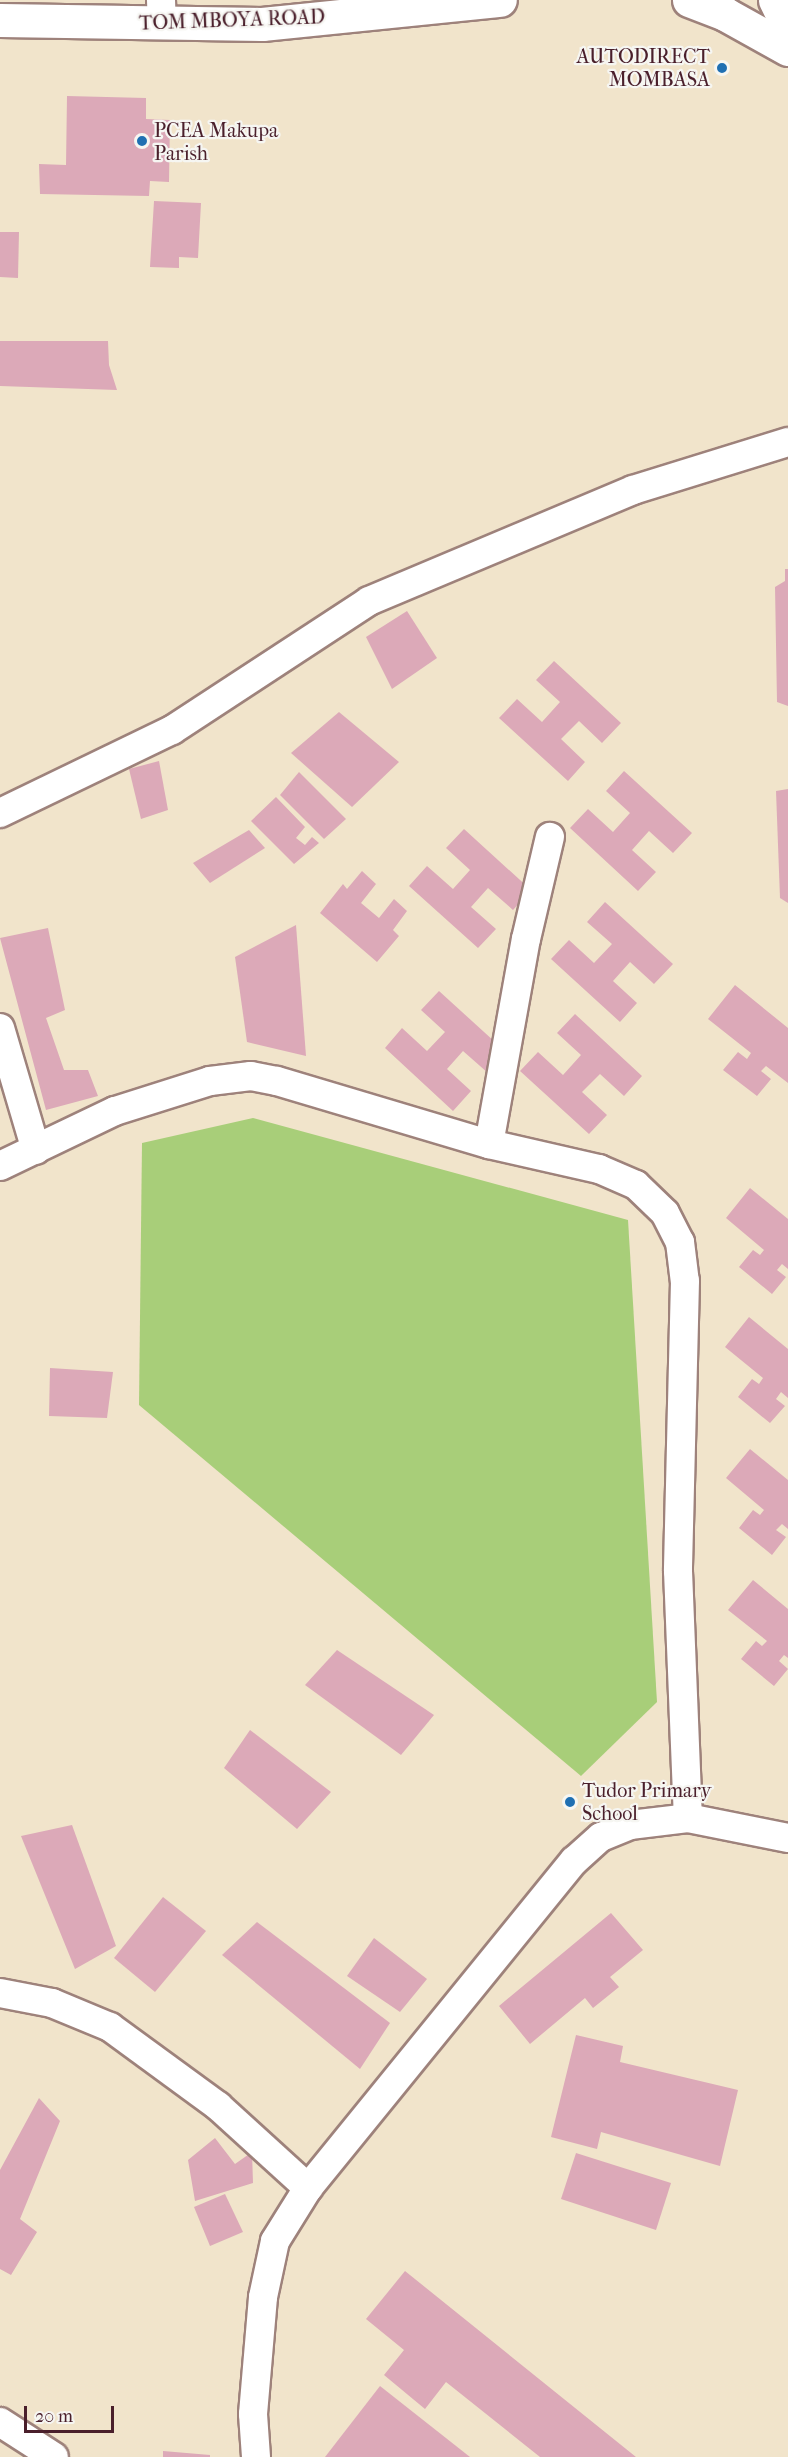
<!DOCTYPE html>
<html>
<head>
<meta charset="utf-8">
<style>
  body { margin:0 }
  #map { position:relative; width:788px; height:2457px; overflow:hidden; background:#f1e4cb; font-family:"IM FELL French Canon",serif }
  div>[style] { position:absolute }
  .green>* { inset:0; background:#a8ce79 }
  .building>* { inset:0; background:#dca9b8 }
  .roads { filter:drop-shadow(2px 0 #9e827b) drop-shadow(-2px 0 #9e827b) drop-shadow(0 2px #9e827b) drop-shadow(0 -2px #9e827b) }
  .street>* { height:28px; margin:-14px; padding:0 14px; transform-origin:14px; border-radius:14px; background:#fff }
  .secondary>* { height:33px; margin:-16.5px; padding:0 16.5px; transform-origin:16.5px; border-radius:16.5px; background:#fff }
  .highway>* { height:33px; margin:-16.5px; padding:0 16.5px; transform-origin:16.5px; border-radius:16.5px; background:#fff }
  .dots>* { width:16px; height:16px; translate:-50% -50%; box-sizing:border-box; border:3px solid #f6f6f2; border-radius:50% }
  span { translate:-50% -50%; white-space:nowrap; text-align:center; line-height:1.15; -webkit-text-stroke:4.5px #f6f6f2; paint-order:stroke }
  .street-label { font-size:20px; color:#4a1f2b }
  .poi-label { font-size:20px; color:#4a1f2b }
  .right { translate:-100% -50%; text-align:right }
  .left { translate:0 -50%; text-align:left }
  .scale { position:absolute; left:24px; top:2406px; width:90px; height:27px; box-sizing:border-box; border:3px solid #4a1f2b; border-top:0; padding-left:8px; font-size:18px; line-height:21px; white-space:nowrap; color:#4a1f2b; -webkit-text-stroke:4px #f6f6f2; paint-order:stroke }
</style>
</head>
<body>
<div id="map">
  <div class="green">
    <i style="clip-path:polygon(253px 1118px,628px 1220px,657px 1702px,581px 1776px,139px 1405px,142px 1143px)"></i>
  </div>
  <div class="building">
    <i style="clip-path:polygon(67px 96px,146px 98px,146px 119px,170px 120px,169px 182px,150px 181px,149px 196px,40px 194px,39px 164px,66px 165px)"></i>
    <i style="clip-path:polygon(154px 201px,201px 203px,198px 258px,179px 257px,179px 268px,150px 267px)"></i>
    <i style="clip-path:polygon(0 232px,19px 232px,18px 278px,0 277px)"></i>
    <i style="clip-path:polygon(0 341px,108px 341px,109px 365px,117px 390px,0 386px)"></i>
    <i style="clip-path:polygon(785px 569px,788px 569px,788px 706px,777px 702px,775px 587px,785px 581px)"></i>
    <i style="clip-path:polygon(407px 611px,437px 658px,392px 689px,366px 637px)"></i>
    <i style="clip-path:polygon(554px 661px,621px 723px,602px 743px,579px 721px,561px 739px,585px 762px,568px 781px,499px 718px,517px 699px,542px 722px,560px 702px,536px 680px)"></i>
    <i style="clip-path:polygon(339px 712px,399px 762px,352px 807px,291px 753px)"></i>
    <i style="clip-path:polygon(159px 761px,168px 810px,141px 819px,129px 769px)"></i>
    <i style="clip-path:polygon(624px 771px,692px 833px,673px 853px,649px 831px,632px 850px,656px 872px,638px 891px,570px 828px,588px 809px,613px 832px,630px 813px,606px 791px)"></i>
    <i style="clip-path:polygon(299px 772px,346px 819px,324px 839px,280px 795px)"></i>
    <i style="clip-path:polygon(788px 789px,788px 903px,780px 898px,776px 791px)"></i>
    <i style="clip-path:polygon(276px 797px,305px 827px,296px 838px,305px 845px,312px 837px,319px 843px,294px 864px,251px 821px)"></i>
    <i style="clip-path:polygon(464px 829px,531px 890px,513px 910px,488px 888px,471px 907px,496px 929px,478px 948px,409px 886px,427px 866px,453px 889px,470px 870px,446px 848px)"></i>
    <i style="clip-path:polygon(249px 830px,265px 848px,210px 883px,193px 863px)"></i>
    <i style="clip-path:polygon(362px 871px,376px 884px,361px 903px,379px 918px,394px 899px,407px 911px,393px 930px,399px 936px,377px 962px,320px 913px,343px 884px,347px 889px)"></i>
    <i style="clip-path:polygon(605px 902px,673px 964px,654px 984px,630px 962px,613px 981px,637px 1003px,620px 1022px,551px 959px,569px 940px,594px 963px,612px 944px,587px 922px)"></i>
    <i style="clip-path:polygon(296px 925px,306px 1056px,247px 1042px,235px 957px)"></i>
    <i style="clip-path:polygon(48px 928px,65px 1010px,46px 1018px,64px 1070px,88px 1070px,98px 1096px,46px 1110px,0 938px)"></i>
    <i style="clip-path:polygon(735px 985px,788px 1028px,788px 1083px,766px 1066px,761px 1071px,771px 1079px,757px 1096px,723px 1070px,738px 1052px,747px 1059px,751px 1053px,708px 1019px)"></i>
    <i style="clip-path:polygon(439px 991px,506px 1052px,488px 1073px,463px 1051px,447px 1069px,471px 1091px,453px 1111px,385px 1048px,402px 1028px,427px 1051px,445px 1032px,421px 1010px)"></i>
    <i style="clip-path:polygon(575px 1014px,642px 1076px,624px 1096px,600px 1074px,582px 1092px,607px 1115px,589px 1134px,520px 1071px,538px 1052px,563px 1075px,581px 1055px,557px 1033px)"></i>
    <i style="clip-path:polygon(750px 1188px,788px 1219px,788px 1269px,782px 1264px,777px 1270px,786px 1277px,772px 1294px,739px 1267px,753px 1250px,760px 1255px,764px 1250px,726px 1218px)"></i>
    <i style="clip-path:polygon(749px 1317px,788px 1349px,788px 1398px,781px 1392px,776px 1399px,785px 1406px,770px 1423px,738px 1397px,752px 1379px,759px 1384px,763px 1378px,725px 1347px)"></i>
    <i style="clip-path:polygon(50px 1368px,113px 1372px,107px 1418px,49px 1416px)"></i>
    <i style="clip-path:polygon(750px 1449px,788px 1480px,788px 1529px,782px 1524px,776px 1530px,786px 1537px,772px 1555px,739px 1528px,753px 1510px,760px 1515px,764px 1510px,726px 1478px)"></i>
    <i style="clip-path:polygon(753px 1580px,788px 1609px,788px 1658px,784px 1655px,779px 1661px,788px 1669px,774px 1686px,741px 1659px,756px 1641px,762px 1646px,767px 1641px,728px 1610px)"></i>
    <i style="clip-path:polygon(337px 1650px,434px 1715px,401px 1755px,305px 1685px)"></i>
    <i style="clip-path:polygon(250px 1730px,331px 1792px,297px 1829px,224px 1768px)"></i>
    <i style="clip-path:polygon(72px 1825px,116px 1946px,75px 1969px,21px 1836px)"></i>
    <i style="clip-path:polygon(163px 1897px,206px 1931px,155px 1992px,114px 1958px)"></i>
    <i style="clip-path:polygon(611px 1913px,643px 1950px,610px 1977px,619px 1987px,593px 2008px,585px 1998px,530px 2044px,499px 2006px)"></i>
    <i style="clip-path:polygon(257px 1922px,390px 2023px,360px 2069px,222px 1955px)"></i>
    <i style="clip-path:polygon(374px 1938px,427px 1979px,400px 2012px,347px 1976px)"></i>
    <i style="clip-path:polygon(576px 2035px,623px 2046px,620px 2062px,738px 2090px,720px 2166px,601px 2132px,597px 2149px,551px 2137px)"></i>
    <i style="clip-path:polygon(39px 2098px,60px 2121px,20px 2219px,37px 2232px,11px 2275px,0 2269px,0 2170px)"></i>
    <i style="clip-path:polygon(215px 2138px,235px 2164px,252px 2152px,253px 2183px,195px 2201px,188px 2160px)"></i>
    <i style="clip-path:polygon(576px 2153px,671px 2183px,656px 2230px,561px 2199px)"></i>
    <i style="clip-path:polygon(225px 2194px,243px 2232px,210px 2246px,194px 2207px)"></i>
    <i style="clip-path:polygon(405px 2271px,636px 2457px,540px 2457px,446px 2382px,425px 2409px,384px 2375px,404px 2350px,366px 2319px)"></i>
    <i style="clip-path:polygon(380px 2386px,470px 2457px,325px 2457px)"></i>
    <i style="clip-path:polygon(163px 2451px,210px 2455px,210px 2457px,163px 2457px)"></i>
  </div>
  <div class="roads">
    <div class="street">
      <i style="left:161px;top:0;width:24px;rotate:88deg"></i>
      <i style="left:0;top:813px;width:191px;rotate:-25.8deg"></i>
      <i style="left:172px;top:730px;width:235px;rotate:-33.2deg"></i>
      <i style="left:369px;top:601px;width:286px;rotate:-22.8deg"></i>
      <i style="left:633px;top:490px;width:162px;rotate:-17.2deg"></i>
      <i style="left:0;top:1028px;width:127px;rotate:73.6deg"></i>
      <i style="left:489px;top:1144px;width:208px;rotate:-79.8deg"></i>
      <i style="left:526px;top:939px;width:105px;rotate:-76.8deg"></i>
      <i style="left:0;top:1166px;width:127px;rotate:-25.6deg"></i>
      <i style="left:115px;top:1111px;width:100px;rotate:-17.5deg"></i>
      <i style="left:210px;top:1081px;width:41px;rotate:-7deg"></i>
      <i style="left:251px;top:1076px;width:26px;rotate:11deg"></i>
      <i style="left:277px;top:1081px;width:221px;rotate:16.6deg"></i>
      <i style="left:489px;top:1144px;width:113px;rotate:12.8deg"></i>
      <i style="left:599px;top:1169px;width:40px;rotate:23.4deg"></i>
      <i style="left:636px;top:1185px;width:40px;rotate:44deg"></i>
      <i style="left:665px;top:1213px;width:33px;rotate:63deg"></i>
      <i style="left:680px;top:1242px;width:39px;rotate:83deg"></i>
      <i style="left:685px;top:1281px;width:290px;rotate:91.4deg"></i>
      <i style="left:678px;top:1571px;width:247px;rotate:87.7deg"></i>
      <i style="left:0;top:1993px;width:53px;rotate:10.9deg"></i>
      <i style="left:52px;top:2003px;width:63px;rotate:22.5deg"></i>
      <i style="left:110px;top:2027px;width:134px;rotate:36.2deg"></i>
      <i style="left:218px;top:2106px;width:122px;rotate:42.3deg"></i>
      <i style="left:0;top:2422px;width:64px;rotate:32.9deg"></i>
      <i style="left:256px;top:2457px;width:43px;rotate:-94deg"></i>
      <i style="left:253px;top:2414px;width:117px;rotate:-85.1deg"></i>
      <i style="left:263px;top:2297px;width:57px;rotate:-77.9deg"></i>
      <i style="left:275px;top:2241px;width:62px;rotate:-58.1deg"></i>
      <i style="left:308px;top:2188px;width:422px;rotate:-50.9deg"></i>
      <i style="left:574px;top:1861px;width:36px;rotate:-42deg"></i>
      <i style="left:601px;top:1837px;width:31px;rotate:-22deg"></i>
      <i style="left:630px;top:1825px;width:58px;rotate:-6.9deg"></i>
      <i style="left:688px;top:1818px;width:102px;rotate:11.3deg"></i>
    </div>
    <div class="secondary">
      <i style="left:689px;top:0;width:39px;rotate:21deg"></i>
      <i style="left:725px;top:14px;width:72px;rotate:29.1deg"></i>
      <i style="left:0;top:20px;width:262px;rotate:0.9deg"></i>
      <i style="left:262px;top:24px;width:239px;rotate:-5.8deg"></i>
    </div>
    <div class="highway">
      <i style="left:775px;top:0;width:30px;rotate:64deg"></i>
    </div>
  </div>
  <div class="dots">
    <i style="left:722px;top:68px;background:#1f6fb2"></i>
    <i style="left:142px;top:141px;background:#1f6fb2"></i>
    <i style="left:570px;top:1802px;background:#1f6fb2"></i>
  </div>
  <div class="street-label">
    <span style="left:232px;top:20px;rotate:-2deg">TOM MBOYA ROAD</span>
  </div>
  <div class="poi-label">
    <span class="right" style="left:710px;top:68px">AUTODIRECT<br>MOMBASA</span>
    <span class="left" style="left:154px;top:142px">PCEA Makupa<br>Parish</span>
    <span class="left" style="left:582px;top:1802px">Tudor Primary<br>School</span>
  </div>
  <div class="scale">20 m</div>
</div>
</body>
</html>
